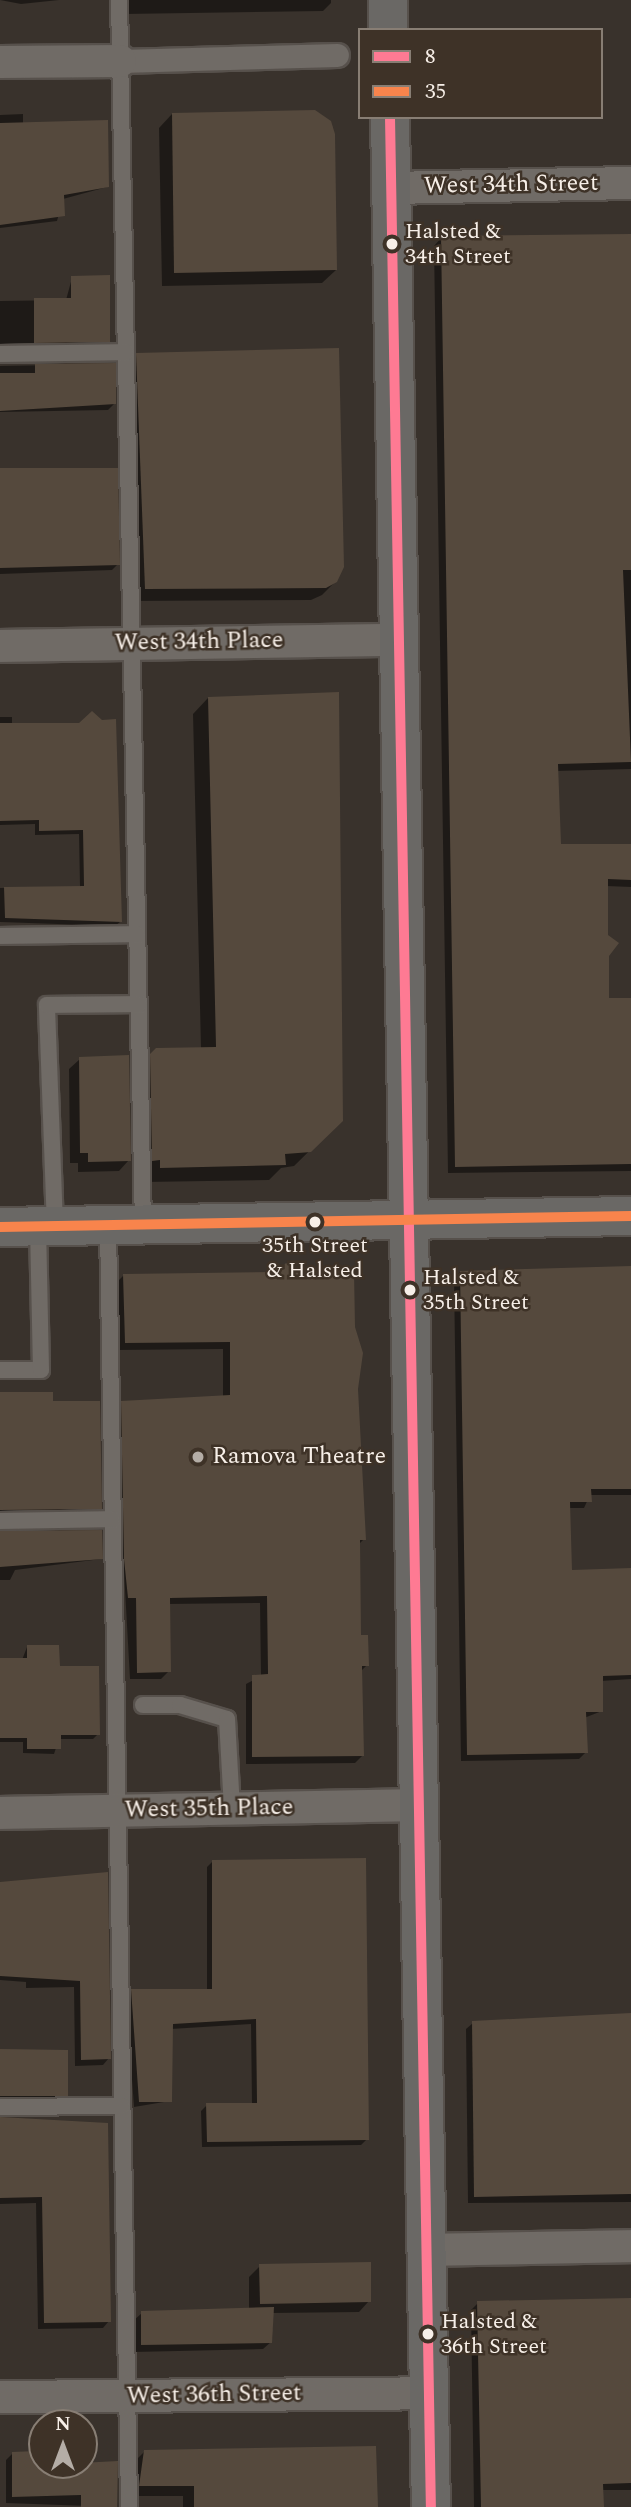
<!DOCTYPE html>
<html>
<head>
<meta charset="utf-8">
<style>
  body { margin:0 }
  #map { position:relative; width:631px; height:2507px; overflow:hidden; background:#39322c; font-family:Spectral,serif }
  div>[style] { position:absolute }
  .shadow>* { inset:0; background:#0007 }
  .building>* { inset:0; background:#55493d }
  .roads { filter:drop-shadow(2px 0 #57514c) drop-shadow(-2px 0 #57514c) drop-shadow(0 2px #57514c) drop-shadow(0 -2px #57514c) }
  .service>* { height:16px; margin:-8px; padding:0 8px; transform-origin:8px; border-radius:8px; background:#706b66 }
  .pedestrian>* { height:23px; margin:-11.5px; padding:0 11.5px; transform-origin:11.5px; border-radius:11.5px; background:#706b66 }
  .minor>* { height:32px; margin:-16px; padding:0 16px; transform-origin:16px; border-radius:16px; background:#706b66 }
  .secondary>* { height:38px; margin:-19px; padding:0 19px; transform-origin:19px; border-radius:19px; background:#6a6865 }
  .bus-1>* { height:10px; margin:-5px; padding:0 5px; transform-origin:5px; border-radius:5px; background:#fe7a93 }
  .bus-2>* { height:10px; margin:-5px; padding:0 5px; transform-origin:5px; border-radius:5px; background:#f8844c }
  .dots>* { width:19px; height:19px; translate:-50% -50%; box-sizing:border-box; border:4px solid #3e3227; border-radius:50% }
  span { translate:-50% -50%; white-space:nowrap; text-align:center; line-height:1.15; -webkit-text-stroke:5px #3e3227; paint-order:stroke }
  .bus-label { font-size:22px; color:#f7efe8 }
  .left { translate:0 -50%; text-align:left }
  .street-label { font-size:24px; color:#f7efe8 }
  .poi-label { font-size:24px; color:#f7efe8 }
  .legend { position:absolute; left:358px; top:28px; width:245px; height:91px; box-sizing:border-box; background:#3e3227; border:2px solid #887e74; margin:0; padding:9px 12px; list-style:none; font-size:21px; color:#f7efe8 }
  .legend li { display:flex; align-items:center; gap:14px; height:35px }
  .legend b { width:35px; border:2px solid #887e74 }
  .north { position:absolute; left:28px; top:2409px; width:70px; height:70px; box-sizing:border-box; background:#3e3227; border:2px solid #887e74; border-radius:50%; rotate:0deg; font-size:19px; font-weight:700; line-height:28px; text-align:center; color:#f7efe8 }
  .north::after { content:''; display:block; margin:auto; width:24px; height:32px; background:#b4ada6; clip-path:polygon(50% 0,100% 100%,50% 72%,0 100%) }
</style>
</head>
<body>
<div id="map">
  <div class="shadow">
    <i style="clip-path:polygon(0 0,59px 0,21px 4px)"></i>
    <i style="clip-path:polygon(124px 0,331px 0,331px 3px,323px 11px,125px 14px)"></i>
    <i style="clip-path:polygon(23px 114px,23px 124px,107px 187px,63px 199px,57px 221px,0 228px,0 115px)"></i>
    <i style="clip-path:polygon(172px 114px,336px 270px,322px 283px,162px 286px,159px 128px)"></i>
    <i style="clip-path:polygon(631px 235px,631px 769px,556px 771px,559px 846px,631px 846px,631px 887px,606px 886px,607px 1000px,631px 999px,631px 1171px,448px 1173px,434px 246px,441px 238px)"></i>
    <i style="clip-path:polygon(72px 278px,109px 341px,102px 347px,0 349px,0 301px,66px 300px)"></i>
    <i style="clip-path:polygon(137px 355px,336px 581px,322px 595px,311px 600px,132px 601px,124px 368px)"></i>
    <i style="clip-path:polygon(114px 364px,115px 403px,108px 410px,0 412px,0 366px)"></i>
    <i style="clip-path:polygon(0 469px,118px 564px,112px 570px,0 574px)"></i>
    <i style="clip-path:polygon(337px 693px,341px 1120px,294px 1166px,281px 1168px,269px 1180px,145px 1182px,136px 1071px,157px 1050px,201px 1049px,193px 714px,208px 698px)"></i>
    <i style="clip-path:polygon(0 717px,12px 717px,12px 725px,80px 725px,120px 922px,115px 926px,0 922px,0 888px,80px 887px,79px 834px,35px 835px,35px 824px,0 825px)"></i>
    <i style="clip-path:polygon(80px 1059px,129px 1160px,119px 1171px,78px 1172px,78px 1163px,70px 1163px,69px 1069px)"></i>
    <i style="clip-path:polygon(631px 1269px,631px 1495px,590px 1495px,584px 1508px,569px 1508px,570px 1572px,631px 1570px,631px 1679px,601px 1681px,602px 1711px,584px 1718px,586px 1752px,579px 1759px,461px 1761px,454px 1279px,460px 1272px)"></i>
    <i style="clip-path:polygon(123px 1276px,356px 1389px,364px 1539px,359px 1544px,359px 1637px,367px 1665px,360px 1672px,363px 1755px,355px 1763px,246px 1764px,246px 1684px,261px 1676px,260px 1603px,168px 1604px,169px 1671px,161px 1679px,130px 1679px,115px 1410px,122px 1402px,223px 1397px,223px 1349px,118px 1350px,116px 1283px)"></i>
    <i style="clip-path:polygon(0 1394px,51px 1402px,100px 1508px,95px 1513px,0 1515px)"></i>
    <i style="clip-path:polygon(0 1533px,101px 1559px,15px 1570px,10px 1580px,0 1580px)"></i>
    <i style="clip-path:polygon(27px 1647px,58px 1668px,98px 1734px,93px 1739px,59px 1739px,54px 1754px,23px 1753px,23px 1742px,0 1742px,0 1659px,22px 1660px)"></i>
    <i style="clip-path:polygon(213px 1861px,367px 2139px,361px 2145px,202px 2147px,201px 2111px,207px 2105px,252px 2104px,251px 2024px,171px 2029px,170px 2101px,134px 2107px,126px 1996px,132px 1990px,207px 1990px,207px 1867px)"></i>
    <i style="clip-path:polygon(106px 1874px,109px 2058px,103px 2065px,75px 2066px,74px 1987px,26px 1988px,26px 1982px,0 1980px,0 1885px)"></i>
    <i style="clip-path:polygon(631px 2014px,631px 2202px,468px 2203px,466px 2029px,473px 2023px)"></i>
    <i style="clip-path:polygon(0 2051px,66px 2095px,60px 2102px,0 2102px)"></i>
    <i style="clip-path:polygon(0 2119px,109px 2321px,103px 2328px,38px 2329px,36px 2203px,0 2204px)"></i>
    <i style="clip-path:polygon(260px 2266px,369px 2301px,359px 2312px,272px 2313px,271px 2342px,263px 2349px,134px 2352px,134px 2320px,142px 2313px,249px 2309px,249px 2277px)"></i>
    <i style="clip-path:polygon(631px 2300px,631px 2490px,602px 2490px,602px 2507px,474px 2507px,471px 2310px,478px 2303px)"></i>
    <i style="clip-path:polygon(144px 2452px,376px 2507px,183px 2507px,183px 2496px,129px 2496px,133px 2463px)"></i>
    <i style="clip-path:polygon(13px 2453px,36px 2466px,116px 2507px,6px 2503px,6px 2460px)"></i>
  </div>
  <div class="building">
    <i style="clip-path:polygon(315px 110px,331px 121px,335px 134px,337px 270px,174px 273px,172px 113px)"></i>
    <i style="clip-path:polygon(108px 120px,109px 187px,64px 195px,65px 216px,0 225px,0 123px)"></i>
    <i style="clip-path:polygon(631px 234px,631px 570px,623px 570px,631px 762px,558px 764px,561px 844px,631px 844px,631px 880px,608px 879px,608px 935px,619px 943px,609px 956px,609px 998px,631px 998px,631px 1164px,455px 1167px,441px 236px)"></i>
    <i style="clip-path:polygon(110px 275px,110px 342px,34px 343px,34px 298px,71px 298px,71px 276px)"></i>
    <i style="clip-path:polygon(339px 348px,344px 567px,337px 582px,326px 588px,145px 589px,136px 353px)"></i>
    <i style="clip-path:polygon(116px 363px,116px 404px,0 411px,0 373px,35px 373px,35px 364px)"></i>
    <i style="clip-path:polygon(0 468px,118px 468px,120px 565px,0 568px)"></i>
    <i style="clip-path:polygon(339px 692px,343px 1121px,311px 1152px,285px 1154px,286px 1165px,160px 1168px,160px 1160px,152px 1161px,150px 1054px,156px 1048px,216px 1047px,208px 697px)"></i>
    <i style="clip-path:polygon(92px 711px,102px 720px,116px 719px,122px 922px,5px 918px,4px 887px,84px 886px,83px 830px,39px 831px,39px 820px,0 821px,0 723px,79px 723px)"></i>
    <i style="clip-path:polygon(129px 1055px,131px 1161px,88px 1162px,88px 1153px,80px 1153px,79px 1057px)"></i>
    <i style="clip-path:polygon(286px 1263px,295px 1271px,354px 1271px,355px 1327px,363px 1353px,358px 1389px,366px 1540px,360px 1540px,361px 1635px,368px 1635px,369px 1666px,362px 1666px,364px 1756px,252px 1757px,252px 1675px,268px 1674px,267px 1596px,170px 1598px,171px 1672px,137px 1673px,136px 1598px,128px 1598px,124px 1559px,121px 1401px,230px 1395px,230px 1342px,125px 1343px,123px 1274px,277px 1272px)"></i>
    <i style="clip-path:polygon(631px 1266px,631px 1489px,591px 1489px,592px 1502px,570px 1502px,572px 1570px,631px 1568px,631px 1675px,603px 1676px,603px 1712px,586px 1712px,588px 1753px,467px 1755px,460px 1271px)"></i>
    <i style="clip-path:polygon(0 1392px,53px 1392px,53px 1401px,100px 1401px,102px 1509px,0 1510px)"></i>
    <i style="clip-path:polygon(102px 1530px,103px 1559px,0 1567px,0 1531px)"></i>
    <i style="clip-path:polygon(27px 1645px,59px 1645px,60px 1666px,99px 1666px,100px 1735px,61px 1735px,61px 1749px,27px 1749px,27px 1738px,0 1738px,0 1658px,27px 1658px)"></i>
    <i style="clip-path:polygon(366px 1858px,369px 2140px,207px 2142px,206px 2103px,257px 2103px,256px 2019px,173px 2024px,172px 2102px,139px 2102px,131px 1989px,212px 1989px,212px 1860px)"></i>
    <i style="clip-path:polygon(108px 1872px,111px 2059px,81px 2060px,80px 1981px,0 1976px,0 1882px)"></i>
    <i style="clip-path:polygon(631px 2013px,631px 2194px,474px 2197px,472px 2021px)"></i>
    <i style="clip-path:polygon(0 2049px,68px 2050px,68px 2096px,0 2096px)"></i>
    <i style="clip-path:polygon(0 2117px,108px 2123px,111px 2322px,44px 2323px,42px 2197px,0 2198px)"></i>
    <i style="clip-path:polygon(371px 2262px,371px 2302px,260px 2304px,259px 2264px)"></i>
    <i style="clip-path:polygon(631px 2298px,631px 2483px,603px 2484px,604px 2507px,481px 2507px,477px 2301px)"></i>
    <i style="clip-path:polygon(274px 2307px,272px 2343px,141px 2345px,141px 2311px)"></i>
    <i style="clip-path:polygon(376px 2446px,378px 2507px,194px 2507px,194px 2486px,139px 2486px,144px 2450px)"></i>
    <i style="clip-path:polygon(37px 2451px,42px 2465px,118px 2461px,117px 2507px,81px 2507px,81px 2495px,12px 2497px,12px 2452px)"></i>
  </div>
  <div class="roads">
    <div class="service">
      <i style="left:119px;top:0;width:1225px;rotate:88.88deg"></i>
      <i style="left:0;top:354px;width:126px;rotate:-0.9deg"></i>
      <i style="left:0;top:936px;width:137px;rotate:-0.8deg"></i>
      <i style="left:108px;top:1225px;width:1282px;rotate:89.06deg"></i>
      <i style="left:55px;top:1226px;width:221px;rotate:-92.1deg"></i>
      <i style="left:47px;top:1005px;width:92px;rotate:-0.6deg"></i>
      <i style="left:0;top:1370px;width:41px"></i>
      <i style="left:41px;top:1370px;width:144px;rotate:-91.2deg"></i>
      <i style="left:0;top:1521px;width:112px;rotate:-1deg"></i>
      <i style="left:143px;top:1705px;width:37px"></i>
      <i style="left:180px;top:1705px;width:49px;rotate:16.6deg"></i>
      <i style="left:227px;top:1719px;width:90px;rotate:86.8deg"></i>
      <i style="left:0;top:2107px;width:122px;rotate:-0.5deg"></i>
    </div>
    <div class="pedestrian">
      <i style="left:120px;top:61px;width:217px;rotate:-1.6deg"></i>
    </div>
    <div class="minor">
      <i style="left:0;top:62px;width:120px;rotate:-0.5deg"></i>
      <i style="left:391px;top:188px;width:240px;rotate:-1.2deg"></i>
      <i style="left:0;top:646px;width:399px;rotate:-0.9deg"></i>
      <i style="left:0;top:1813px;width:418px;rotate:-1.1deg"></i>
      <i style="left:426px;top:2250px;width:205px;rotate:-1.1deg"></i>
      <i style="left:0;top:2397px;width:429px;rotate:-0.5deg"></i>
    </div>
    <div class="secondary">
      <i style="left:388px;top:0;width:30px;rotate:90deg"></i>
      <i style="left:390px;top:117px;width:2390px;rotate:89.02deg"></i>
      <i style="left:0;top:1227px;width:631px;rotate:-1deg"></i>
    </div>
  </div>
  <div class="bus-1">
    <i style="left:390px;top:117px;width:2390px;rotate:89.02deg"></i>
  </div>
  <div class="bus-2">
    <i style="left:0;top:1227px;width:631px;rotate:-1deg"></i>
  </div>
  <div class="dots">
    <i style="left:392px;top:244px;background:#f7efe8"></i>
    <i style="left:315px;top:1222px;background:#f7efe8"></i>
    <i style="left:410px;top:1290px;background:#f7efe8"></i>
    <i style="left:198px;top:1457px;background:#b4ada6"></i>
    <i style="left:428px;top:2334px;background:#f7efe8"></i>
  </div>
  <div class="bus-label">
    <span class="left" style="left:405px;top:244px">Halsted &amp;<br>34th Street</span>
    <span style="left:315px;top:1258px">35th Street<br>&amp; Halsted</span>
    <span class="left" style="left:423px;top:1290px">Halsted &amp;<br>35th Street</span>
    <span class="left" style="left:441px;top:2334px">Halsted &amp;<br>36th Street</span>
  </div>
  <div class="street-label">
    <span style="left:511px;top:185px;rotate:-1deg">West 34th Street</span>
    <span style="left:199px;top:642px;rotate:-1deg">West 34th Place</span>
    <span style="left:209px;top:1809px;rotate:-1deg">West 35th Place</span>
    <span style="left:214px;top:2395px;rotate:-1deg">West 36th Street</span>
  </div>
  <div class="poi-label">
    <span class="left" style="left:212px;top:1457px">Ramova Theatre</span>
  </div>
  <ul class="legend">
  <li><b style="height:9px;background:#fe7a93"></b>8</li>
  <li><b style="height:9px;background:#f8844c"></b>35</li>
  </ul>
  <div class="north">N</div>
</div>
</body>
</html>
